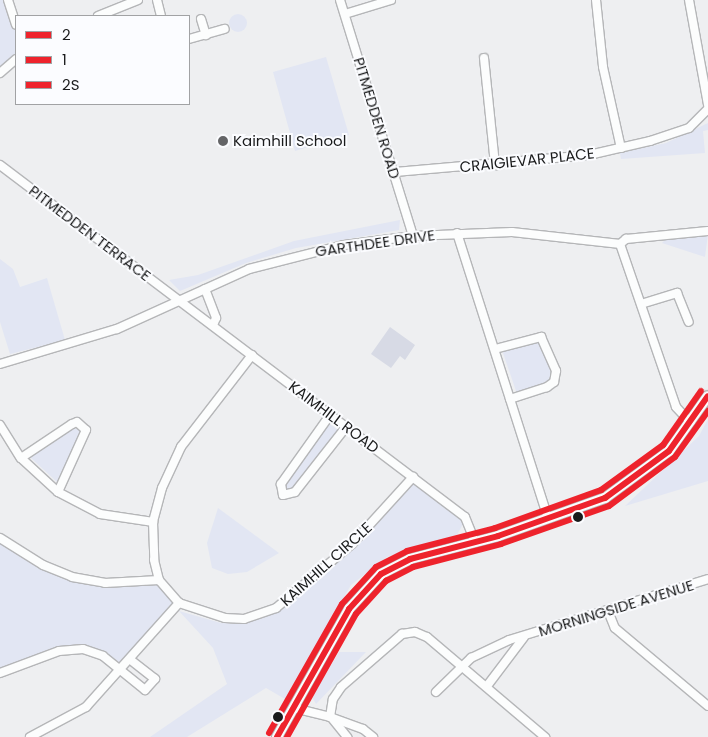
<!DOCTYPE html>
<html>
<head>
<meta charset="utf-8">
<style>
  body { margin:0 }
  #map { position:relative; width:708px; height:737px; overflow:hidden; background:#eeeff1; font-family:Poppins,sans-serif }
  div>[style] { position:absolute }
  .green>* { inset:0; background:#e2e6f3 }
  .round { border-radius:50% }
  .building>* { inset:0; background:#d7dae5 }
  .roads { filter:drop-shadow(1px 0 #b5b6b8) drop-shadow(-1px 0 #b5b6b8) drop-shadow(0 1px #b5b6b8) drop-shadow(0 -1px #b5b6b8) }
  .minor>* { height:8px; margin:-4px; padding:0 4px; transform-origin:4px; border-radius:4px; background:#fcfdfd }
  .tertiary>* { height:10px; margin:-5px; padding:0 5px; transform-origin:5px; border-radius:5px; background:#fcfdfd }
  .bus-1>* { height:6px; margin:-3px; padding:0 3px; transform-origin:3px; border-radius:3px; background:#ee232c }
  .bus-2>* { height:6px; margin:-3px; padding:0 3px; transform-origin:3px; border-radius:3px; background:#ee232c }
  .bus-3>* { height:6px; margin:-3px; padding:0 3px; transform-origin:3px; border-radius:3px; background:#ee232c }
  .dots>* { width:14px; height:14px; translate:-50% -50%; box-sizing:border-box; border:2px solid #fbfcff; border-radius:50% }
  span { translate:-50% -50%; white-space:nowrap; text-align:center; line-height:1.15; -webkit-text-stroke:4px #fbfcff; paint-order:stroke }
  .street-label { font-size:15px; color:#1a1b1c }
  .poi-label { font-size:15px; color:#1a1b1c }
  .left { translate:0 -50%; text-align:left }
  .legend { position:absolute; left:15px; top:15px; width:175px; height:90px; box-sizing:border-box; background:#fbfcff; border:1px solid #a1a2a4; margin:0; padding:6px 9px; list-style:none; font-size:15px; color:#1a1b1c }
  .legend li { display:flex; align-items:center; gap:10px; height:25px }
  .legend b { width:25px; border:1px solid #a1a2a4 }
</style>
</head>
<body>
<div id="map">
  <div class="green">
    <i style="clip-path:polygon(0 0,8px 0,16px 25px,16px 59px,0 68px)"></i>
    <i class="round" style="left:229px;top:14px;width:18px;height:18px"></i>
    <i style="clip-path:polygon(326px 57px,349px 135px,295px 151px,273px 72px)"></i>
    <i style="clip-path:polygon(708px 123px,708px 130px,703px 131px,705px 153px,621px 159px,620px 153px,666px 143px)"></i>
    <i style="clip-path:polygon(400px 220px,399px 230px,296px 248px,246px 263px,180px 291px,169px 280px,198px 275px,294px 241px)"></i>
    <i style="clip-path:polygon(708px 234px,705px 257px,662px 243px,667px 238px)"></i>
    <i style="clip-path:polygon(0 259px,13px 269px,20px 287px,47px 278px,65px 340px,10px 354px,0 322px)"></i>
    <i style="clip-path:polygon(536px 341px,542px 344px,552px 376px,544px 385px,517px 394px,502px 350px)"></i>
    <i style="clip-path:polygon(708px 419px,708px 481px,625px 506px,699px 436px)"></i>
    <i style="clip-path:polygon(328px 423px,338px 430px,299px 484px,289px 491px,285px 488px,289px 476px)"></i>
    <i style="clip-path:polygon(71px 426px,82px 432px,79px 444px,57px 482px,30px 457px)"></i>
    <i style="clip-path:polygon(414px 483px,461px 518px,463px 524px,457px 535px,387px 557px,351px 585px,285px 699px,266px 688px,187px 737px,150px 737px,227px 684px,213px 648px,179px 611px,221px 623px,242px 624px,280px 610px,325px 575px)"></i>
    <i style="clip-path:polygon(218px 508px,279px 553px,247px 572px,228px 574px,212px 568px,207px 543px)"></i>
    <i style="clip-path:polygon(0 538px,43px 565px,105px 583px,159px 580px,179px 603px,122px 671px,103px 656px,72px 649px,0 673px)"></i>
    <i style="clip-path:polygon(339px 652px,366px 652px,316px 704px,312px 697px)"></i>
  </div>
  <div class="building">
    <i style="clip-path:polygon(390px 327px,415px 345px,405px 360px,400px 356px,391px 368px,371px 354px)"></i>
  </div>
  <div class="roads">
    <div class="minor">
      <i style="left:8px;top:0;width:26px;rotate:72deg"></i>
      <i style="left:157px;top:0;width:16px;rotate:76deg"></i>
      <i style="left:340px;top:0;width:247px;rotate:72.8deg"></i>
      <i style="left:596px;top:0;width:67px;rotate:84deg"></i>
      <i style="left:603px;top:67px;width:83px;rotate:77.5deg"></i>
      <i style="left:689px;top:0;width:107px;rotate:79.7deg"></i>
      <i style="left:345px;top:14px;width:48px;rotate:-16.9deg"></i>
      <i style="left:98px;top:16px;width:43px;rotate:-21.8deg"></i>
      <i style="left:201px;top:19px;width:17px;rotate:73deg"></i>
      <i style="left:189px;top:39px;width:37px;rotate:-16deg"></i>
      <i style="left:484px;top:58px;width:108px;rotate:84.1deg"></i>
      <i style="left:0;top:73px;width:21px;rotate:-41deg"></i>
      <i style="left:0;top:165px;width:583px;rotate:37.13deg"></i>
      <i style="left:465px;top:517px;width:27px;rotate:68deg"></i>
      <i style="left:395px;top:172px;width:195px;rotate:-5deg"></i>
      <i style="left:589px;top:155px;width:63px;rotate:-12.9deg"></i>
      <i style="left:650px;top:141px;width:41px;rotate:-18.4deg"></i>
      <i style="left:689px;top:128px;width:27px;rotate:-45deg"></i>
      <i style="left:457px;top:233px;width:300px;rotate:72.3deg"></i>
      <i style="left:620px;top:244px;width:172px;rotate:71deg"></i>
      <i style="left:676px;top:407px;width:21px;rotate:47deg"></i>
      <i style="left:205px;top:289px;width:31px;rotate:69deg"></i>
      <i style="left:216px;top:318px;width:8px;rotate:113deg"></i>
      <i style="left:641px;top:304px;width:38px;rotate:-17deg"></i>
      <i style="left:677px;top:293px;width:31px;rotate:68deg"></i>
      <i style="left:495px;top:349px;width:48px;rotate:-14.6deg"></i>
      <i style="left:541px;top:337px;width:37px;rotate:66deg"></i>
      <i style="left:556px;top:371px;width:11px;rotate:100deg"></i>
      <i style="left:554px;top:382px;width:9px;rotate:144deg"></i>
      <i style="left:547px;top:387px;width:39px;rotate:162deg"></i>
      <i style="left:252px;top:355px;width:116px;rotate:127.7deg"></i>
      <i style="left:181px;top:447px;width:45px;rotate:114.9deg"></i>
      <i style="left:162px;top:488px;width:35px;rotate:105deg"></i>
      <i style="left:153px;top:522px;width:38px;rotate:88deg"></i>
      <i style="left:154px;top:560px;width:21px;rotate:76deg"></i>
      <i style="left:159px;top:580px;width:30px;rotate:49deg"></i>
      <i style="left:179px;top:603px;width:48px;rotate:18.1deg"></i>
      <i style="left:225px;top:618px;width:19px;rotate:3deg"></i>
      <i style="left:244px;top:619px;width:34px;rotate:-19deg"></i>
      <i style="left:276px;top:608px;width:99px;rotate:-40.1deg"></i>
      <i style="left:352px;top:544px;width:91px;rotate:-47.7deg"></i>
      <i style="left:0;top:364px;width:122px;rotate:-16.7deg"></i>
      <i style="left:117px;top:329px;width:145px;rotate:-24.4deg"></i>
      <i style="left:249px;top:269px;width:98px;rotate:-14.2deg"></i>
      <i style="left:344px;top:245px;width:70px;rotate:-7.4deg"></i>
      <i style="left:413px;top:236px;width:99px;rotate:-2.3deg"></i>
      <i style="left:512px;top:232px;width:109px;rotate:6.3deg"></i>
      <i style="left:620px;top:244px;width:8px;rotate:-40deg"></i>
      <i style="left:626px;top:239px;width:82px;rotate:-5.6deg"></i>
      <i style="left:330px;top:415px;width:85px;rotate:125.4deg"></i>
      <i style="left:281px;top:484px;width:11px;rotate:80deg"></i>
      <i style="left:283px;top:495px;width:12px;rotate:-14deg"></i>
      <i style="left:295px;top:492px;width:83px;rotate:-51.9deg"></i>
      <i style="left:0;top:425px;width:39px;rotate:58deg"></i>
      <i style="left:21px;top:458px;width:50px;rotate:42.6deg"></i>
      <i style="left:58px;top:492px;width:47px;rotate:27.6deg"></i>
      <i style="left:100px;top:514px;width:54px;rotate:8.6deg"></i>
      <i style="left:21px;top:458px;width:61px;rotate:-33.7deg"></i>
      <i style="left:72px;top:424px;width:5px;rotate:-22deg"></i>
      <i style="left:77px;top:422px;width:12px;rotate:42deg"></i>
      <i style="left:86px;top:430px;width:68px;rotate:114.3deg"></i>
      <i style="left:0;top:538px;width:51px;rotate:32.1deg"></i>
      <i style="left:43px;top:565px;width:31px;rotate:22deg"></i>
      <i style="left:72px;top:577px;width:34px;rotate:10deg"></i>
      <i style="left:105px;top:583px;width:54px;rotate:-3.2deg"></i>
      <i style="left:608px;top:611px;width:18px;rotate:68deg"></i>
      <i style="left:615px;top:628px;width:121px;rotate:40deg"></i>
      <i style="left:0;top:673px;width:63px;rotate:-20.4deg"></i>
      <i style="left:59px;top:651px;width:24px;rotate:-5deg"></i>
      <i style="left:83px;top:649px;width:21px;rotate:19deg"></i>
      <i style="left:103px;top:656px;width:54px;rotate:39deg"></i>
      <i style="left:145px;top:690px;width:15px;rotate:-48deg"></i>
      <i style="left:155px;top:679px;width:31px;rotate:-142deg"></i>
      <i style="left:487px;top:686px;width:61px;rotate:-52.9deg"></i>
      <i style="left:436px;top:692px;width:49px;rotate:-44.2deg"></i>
      <i style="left:471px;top:658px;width:42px;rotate:-25.3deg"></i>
      <i style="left:509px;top:640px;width:208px;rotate:-17deg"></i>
      <i style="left:294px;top:708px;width:37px;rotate:14deg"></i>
      <i style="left:330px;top:717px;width:18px;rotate:-81deg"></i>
      <i style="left:333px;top:699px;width:14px;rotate:-56deg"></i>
      <i style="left:341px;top:687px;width:81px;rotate:-41deg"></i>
      <i style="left:402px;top:634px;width:13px;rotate:-9deg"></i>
      <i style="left:415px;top:632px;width:13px;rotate:23deg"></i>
      <i style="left:427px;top:637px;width:155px;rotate:40.3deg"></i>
      <i style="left:330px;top:717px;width:35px;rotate:20deg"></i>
      <i style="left:363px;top:729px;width:13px;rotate:39deg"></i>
      <i style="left:331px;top:717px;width:26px;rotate:51deg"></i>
      <i style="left:30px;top:737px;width:64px;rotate:-28.2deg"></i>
      <i style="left:86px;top:707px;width:140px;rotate:-48.2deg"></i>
    </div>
    <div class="tertiary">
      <i style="left:277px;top:737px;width:147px;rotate:-60.6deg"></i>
      <i style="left:349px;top:609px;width:47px;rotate:-47.6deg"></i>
      <i style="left:381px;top:574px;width:33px;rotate:-27deg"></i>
      <i style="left:410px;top:559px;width:91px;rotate:-14.6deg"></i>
      <i style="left:498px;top:536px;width:114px;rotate:-19.6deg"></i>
      <i style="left:605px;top:498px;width:79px;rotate:-36.3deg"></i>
      <i style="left:669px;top:451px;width:67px;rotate:-54.7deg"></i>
    </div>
  </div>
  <div class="bus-1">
    <i style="left:277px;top:737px;width:147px;rotate:-60.6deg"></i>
    <i style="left:349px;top:609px;width:47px;rotate:-47.6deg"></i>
    <i style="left:381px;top:574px;width:33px;rotate:-27deg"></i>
    <i style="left:410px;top:559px;width:91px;rotate:-14.6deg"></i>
    <i style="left:498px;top:536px;width:114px;rotate:-19.6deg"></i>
    <i style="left:605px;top:498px;width:79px;rotate:-36.3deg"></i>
    <i style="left:669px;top:451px;width:67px;rotate:-54.7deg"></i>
  </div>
  <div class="bus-2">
    <i style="left:287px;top:737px;width:141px;rotate:-60.7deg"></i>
    <i style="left:356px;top:614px;width:45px;rotate:-47.7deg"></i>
    <i style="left:386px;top:581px;width:30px;rotate:-27deg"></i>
    <i style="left:413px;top:567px;width:91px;rotate:-14.6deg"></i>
    <i style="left:501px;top:544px;width:114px;rotate:-19.4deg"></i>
    <i style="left:609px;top:506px;width:82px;rotate:-36.6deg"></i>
    <i style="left:675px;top:457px;width:57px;rotate:-54.3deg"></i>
  </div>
  <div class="bus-3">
    <i style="left:269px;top:733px;width:148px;rotate:-60.5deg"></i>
    <i style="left:342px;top:604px;width:50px;rotate:-47.4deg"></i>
    <i style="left:376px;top:567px;width:35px;rotate:-27deg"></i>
    <i style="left:407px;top:551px;width:91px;rotate:-14.6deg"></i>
    <i style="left:495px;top:528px;width:113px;rotate:-19.7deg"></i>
    <i style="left:601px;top:490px;width:77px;rotate:-36deg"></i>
    <i style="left:663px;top:445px;width:66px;rotate:-54.9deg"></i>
  </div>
  <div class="dots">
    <i style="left:223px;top:141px;background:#646567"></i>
    <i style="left:578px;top:517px;background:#1a1b1c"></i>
    <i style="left:278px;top:717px;background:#1a1b1c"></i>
  </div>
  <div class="street-label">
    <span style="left:377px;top:118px;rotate:73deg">PITMEDDEN ROAD</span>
    <span style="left:527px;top:160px;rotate:-6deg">CRAIGIEVAR PLACE</span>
    <span style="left:90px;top:233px;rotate:37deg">PITMEDDEN TERRACE</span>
    <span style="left:375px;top:243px;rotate:-8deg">GARTHDEE DRIVE</span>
    <span style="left:334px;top:417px;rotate:37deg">KAIMHILL ROAD</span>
    <span style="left:326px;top:564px;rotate:-42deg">KAIMHILL CIRCLE</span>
    <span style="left:616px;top:608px;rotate:-17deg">MORNINGSIDE AVENUE</span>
  </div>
  <div class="poi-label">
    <span class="left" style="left:233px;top:141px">Kaimhill School</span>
  </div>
  <ul class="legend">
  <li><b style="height:6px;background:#ee232c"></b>2</li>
  <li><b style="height:6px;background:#ee232c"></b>1</li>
  <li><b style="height:6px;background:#ee232c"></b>2S</li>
  </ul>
</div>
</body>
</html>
